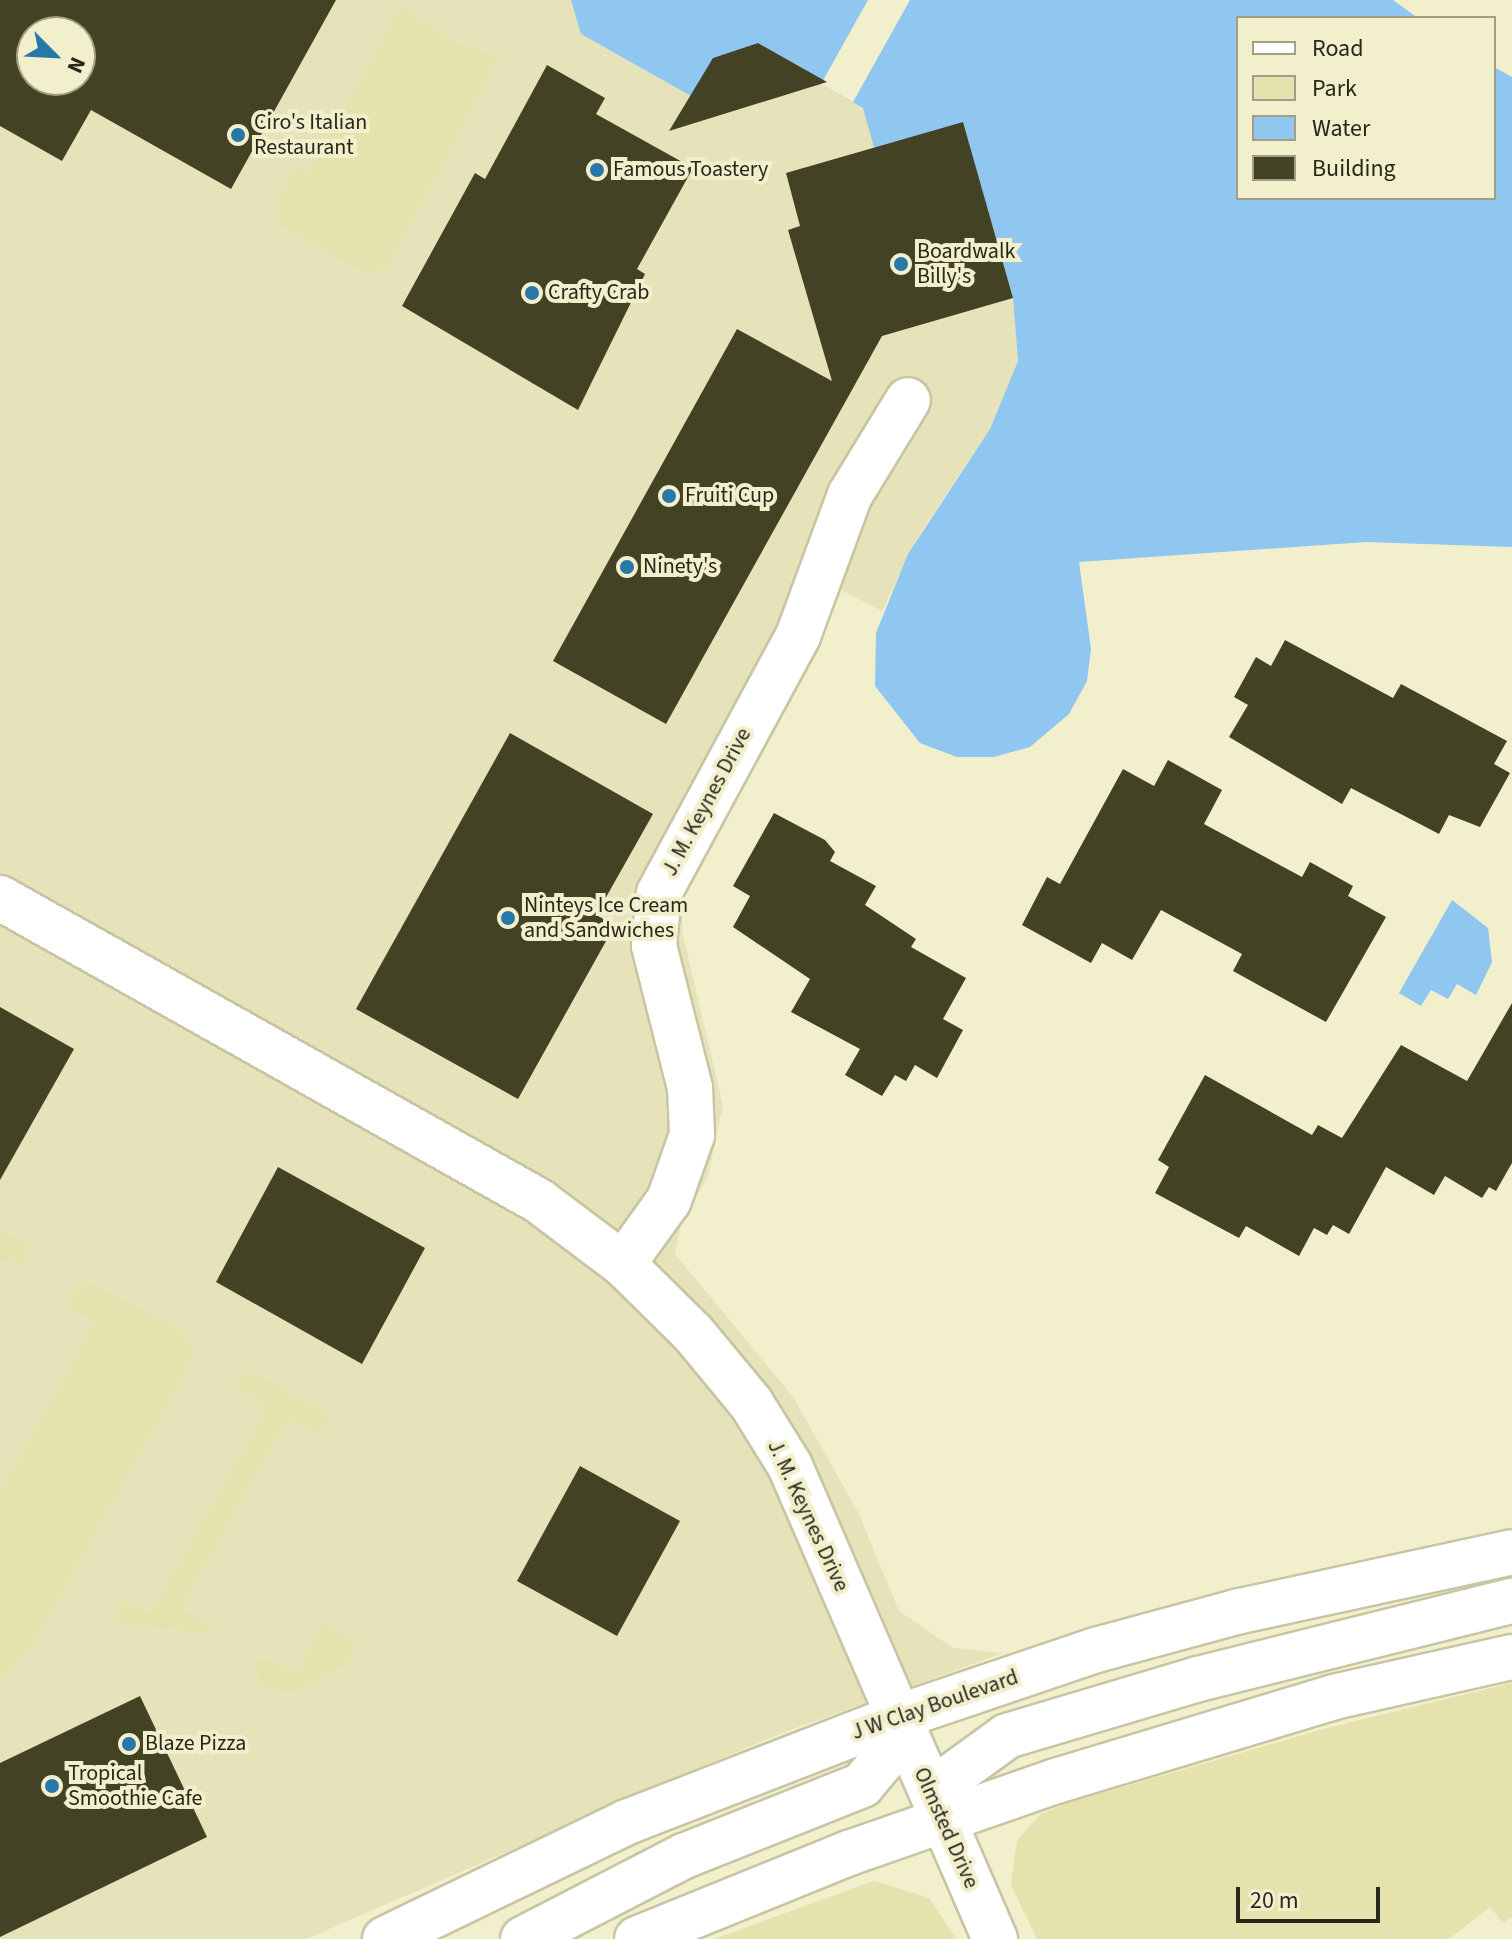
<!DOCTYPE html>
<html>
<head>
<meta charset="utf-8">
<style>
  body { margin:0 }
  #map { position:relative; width:1512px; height:1939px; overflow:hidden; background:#f1efcc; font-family:"Source Sans 3",sans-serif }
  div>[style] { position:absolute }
  .built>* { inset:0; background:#e6e3ba }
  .green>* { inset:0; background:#e6e2ad }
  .water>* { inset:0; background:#8fc7f1 }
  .pier>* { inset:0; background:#f1efcc }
  .building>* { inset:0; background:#444225 }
  .roads { filter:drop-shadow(2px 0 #c7c5a4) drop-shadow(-2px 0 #c7c5a4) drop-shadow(0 2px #c7c5a4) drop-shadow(0 -2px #c7c5a4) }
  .minor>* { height:44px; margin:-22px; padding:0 22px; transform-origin:22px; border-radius:22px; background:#fff }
  .tertiary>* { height:44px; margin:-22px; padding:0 22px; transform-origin:22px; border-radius:22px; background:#fff }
  .dots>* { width:22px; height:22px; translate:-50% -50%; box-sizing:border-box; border:4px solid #f1efcc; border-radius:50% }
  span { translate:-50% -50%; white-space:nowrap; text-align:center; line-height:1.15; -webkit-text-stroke:8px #f1efcc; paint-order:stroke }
  .poi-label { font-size:22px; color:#28271b }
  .left { translate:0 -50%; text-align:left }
  .street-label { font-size:22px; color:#28271b }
  .legend { position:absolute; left:1236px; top:16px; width:260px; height:184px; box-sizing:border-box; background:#f1efcc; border:2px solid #a19f85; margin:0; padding:10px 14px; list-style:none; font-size:24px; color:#28271b }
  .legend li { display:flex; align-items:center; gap:16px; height:40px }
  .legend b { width:40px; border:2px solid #a19f85 }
  .north { position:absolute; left:16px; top:16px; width:80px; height:80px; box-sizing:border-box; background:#f1efcc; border:2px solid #a19f85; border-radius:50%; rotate:114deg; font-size:22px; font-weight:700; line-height:32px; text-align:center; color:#28271b }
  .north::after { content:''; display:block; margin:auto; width:28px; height:36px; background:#2877a9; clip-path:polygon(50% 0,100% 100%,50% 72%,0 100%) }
  .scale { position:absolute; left:1236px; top:1887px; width:144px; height:36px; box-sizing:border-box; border:4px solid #28271b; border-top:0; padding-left:10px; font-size:24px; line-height:28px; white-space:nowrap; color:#28271b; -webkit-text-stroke:6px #f1efcc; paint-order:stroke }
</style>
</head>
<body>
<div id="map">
  <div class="built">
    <i style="clip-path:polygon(evenodd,0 0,571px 0,581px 34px,724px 114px,821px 84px,863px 108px,963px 122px,1013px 298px,1018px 361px,990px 429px,919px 535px,882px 611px,839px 589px,801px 677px,684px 888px,682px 931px,723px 1106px,708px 1176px,681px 1225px,675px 1254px,793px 1397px,858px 1512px,899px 1611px,953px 1648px,1003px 1653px,774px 1736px,306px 1939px,0 1939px,0 0,32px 32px,80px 32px,80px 80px,32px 80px,32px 32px)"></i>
  </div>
  <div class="green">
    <i style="clip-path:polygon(401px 6px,450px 40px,500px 57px,388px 267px,367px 274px,280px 226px,274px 206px,295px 167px,308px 174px)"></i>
    <i style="clip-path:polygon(0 1229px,27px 1245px,24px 1264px,0 1259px)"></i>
    <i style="clip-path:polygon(85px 1280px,184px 1332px,193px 1359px,34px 1643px,0 1681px,0 1492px,95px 1322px,63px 1303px)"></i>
    <i style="clip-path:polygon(256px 1374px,321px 1410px,328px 1428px,316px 1433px,287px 1419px,181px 1608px,211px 1626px,211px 1634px,117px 1622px,118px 1600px,150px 1614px,267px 1409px,237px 1386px,243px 1375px)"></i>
    <i style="clip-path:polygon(324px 1622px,356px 1643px,347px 1664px,296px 1693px,258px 1686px,257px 1660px,269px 1659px,296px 1673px)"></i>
    <i style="clip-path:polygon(1512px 1683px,1512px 1916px,1503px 1923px,1490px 1907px,1449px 1939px,1037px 1939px,1011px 1885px,1017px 1840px,1041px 1814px,1068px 1803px,1327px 1728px)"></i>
    <i style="clip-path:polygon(874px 1881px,929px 1898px,956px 1939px,714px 1939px)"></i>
  </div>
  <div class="water">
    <i style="clip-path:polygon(571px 0,1393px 0,1418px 18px,1238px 18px,1238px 198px,1494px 198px,1494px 67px,1512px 77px,1512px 547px,1366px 542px,1079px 562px,1091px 649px,1087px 681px,1069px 714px,1030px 747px,994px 757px,957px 757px,920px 743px,875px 686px,876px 633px,908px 554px,990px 429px,1018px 361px,1013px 298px,963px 123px,874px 148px,863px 108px,821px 84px,811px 87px,804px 69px,758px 43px,714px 58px,691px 96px,581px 34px)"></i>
    <i style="clip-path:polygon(1452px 900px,1488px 928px,1492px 962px,1476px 995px,1457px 984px,1448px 999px,1431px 990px,1421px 1006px,1399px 993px)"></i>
  </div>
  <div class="pier">
    <i style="clip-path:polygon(868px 0,910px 0,853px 102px,821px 84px)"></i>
  </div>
  <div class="building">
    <i style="clip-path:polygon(evenodd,0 0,336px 0,231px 189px,91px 110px,62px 161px,0 126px,0 0,32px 32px,80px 32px,80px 80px,32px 80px,32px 32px)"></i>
    <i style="clip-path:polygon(758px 43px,827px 82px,669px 131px,713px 58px)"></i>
    <i style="clip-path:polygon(547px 65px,605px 98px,596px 114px,693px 168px,637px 269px,645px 274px,578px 410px,402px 306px,475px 173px,485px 179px)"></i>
    <i style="clip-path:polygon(963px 122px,1013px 298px,882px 336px,666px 724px,553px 661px,737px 329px,832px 381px,788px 230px,800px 226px,786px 173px)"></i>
    <i style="clip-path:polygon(1285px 640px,1393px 698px,1401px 684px,1507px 741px,1494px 764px,1510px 773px,1480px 827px,1449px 815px,1439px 834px,1351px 788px,1342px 804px,1229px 737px,1248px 705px,1234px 697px,1256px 657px,1271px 666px)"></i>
    <i style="clip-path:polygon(510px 733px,653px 814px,596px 915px,615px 925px,518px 1099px,356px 1009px)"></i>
    <i style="clip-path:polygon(1168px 760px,1222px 790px,1204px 824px,1302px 877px,1310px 862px,1353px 886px,1348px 896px,1386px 917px,1326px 1022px,1233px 971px,1242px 954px,1161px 910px,1132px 960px,1102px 943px,1091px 963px,1022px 925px,1047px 877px,1060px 884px,1123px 769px,1154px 786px)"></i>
    <i style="clip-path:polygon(774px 813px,825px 840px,835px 852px,830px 861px,876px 886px,865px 905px,916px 939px,911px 947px,966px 978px,943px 1019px,963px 1030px,937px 1078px,915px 1065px,906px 1081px,895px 1075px,882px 1096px,845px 1075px,860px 1049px,791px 1012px,810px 979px,733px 927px,750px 896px,733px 886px)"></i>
    <i style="clip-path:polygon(1512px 1003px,1512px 1163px,1496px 1191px,1489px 1187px,1482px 1198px,1445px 1176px,1434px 1195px,1386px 1167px,1349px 1234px,1333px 1225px,1327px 1235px,1314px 1228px,1299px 1256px,1246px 1226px,1239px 1238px,1155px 1193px,1169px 1167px,1158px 1160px,1205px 1075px,1312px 1135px,1318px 1125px,1342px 1138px,1401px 1045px,1467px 1081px)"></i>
    <i style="clip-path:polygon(0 1007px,74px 1049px,0 1180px)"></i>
    <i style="clip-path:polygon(278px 1167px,425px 1248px,362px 1364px,216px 1282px)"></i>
    <i style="clip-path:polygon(580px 1466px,680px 1521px,617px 1636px,517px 1581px)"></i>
    <i style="clip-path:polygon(140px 1696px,207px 1837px,0 1937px,0 1763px)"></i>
  </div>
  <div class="roads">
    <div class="minor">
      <i style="left:0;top:898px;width:618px;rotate:29.34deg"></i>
      <i style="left:539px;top:1201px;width:105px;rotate:36.9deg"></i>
      <i style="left:623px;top:1264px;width:98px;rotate:44.6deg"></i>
      <i style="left:693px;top:1333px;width:91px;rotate:50.4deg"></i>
      <i style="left:751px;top:1403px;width:74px;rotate:58.2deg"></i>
      <i style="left:790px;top:1466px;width:516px;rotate:66.57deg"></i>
      <i style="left:623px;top:1264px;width:79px;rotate:-54.3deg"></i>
      <i style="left:669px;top:1200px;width:69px;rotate:-70.5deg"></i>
      <i style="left:692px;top:1135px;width:47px;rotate:-92.4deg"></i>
      <i style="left:690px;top:1088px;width:146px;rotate:-104.2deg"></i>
      <i style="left:654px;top:946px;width:53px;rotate:-84.6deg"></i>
      <i style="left:659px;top:893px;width:292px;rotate:-61.6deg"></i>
      <i style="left:798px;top:636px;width:150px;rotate:-69.8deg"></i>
      <i style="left:850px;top:495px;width:111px;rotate:-58.6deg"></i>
    </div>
    <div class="tertiary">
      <i style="left:941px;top:1819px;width:42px;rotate:-79deg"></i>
      <i style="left:949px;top:1778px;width:72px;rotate:-35.9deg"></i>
      <i style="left:1007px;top:1736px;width:199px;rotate:-16.6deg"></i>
      <i style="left:1198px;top:1679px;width:324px;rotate:-14deg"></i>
      <i style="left:385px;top:1939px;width:269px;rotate:-25.8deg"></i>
      <i style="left:627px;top:1822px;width:291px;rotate:-21.2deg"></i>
      <i style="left:898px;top:1717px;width:209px;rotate:-18.7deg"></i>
      <i style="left:1096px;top:1650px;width:149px;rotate:-15.2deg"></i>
      <i style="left:1240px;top:1611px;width:278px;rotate:-12.2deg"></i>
      <i style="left:523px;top:1939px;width:181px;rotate:-27.3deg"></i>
      <i style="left:684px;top:1856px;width:192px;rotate:-21.7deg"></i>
      <i style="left:862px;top:1785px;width:51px;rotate:-49.8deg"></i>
      <i style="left:895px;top:1746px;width:29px;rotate:-84deg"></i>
      <i style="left:637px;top:1939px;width:229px;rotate:-22.1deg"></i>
      <i style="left:849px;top:1853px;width:219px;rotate:-19.2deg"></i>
      <i style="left:1056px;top:1781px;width:290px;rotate:-16.8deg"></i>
      <i style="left:1334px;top:1697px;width:182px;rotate:-12.7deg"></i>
    </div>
  </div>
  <div class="dots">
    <i style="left:238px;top:135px;background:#2877a9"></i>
    <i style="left:597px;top:170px;background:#2877a9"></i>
    <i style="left:901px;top:264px;background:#2877a9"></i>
    <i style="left:532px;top:293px;background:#2877a9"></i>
    <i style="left:669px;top:496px;background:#2877a9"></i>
    <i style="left:627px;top:567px;background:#2877a9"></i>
    <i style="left:508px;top:918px;background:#2877a9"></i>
    <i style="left:129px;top:1744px;background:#2877a9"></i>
    <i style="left:52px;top:1786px;background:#2877a9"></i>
  </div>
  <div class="poi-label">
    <span class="left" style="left:254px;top:135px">Ciro's Italian<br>Restaurant</span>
    <span class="left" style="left:613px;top:170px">Famous Toastery</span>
    <span class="left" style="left:917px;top:264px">Boardwalk<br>Billy's</span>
    <span class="left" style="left:548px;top:293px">Crafty Crab</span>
    <span class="left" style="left:685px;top:496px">Fruiti Cup</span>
    <span class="left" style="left:643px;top:567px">Ninety's</span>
    <span class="left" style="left:524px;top:918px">Ninteys Ice Cream<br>and Sandwiches</span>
    <span class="left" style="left:145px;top:1744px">Blaze Pizza</span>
    <span class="left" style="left:68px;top:1786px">Tropical<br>Smoothie Cafe</span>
  </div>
  <div class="street-label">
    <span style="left:707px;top:802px;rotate:-62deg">J. M. Keynes Drive</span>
    <span style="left:808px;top:1516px;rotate:65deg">J. M. Keynes Drive</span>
    <span style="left:935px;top:1705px;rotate:-19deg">J W Clay Boulevard</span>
    <span style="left:946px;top:1828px;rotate:66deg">Olmsted Drive</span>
  </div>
  <ul class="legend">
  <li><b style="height:10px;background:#fff"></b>Road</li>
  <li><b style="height:22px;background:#e6e2ad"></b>Park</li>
  <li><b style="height:22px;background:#8fc7f1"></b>Water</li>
  <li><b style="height:22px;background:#444225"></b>Building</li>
  </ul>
  <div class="north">N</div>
  <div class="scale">20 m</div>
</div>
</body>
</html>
